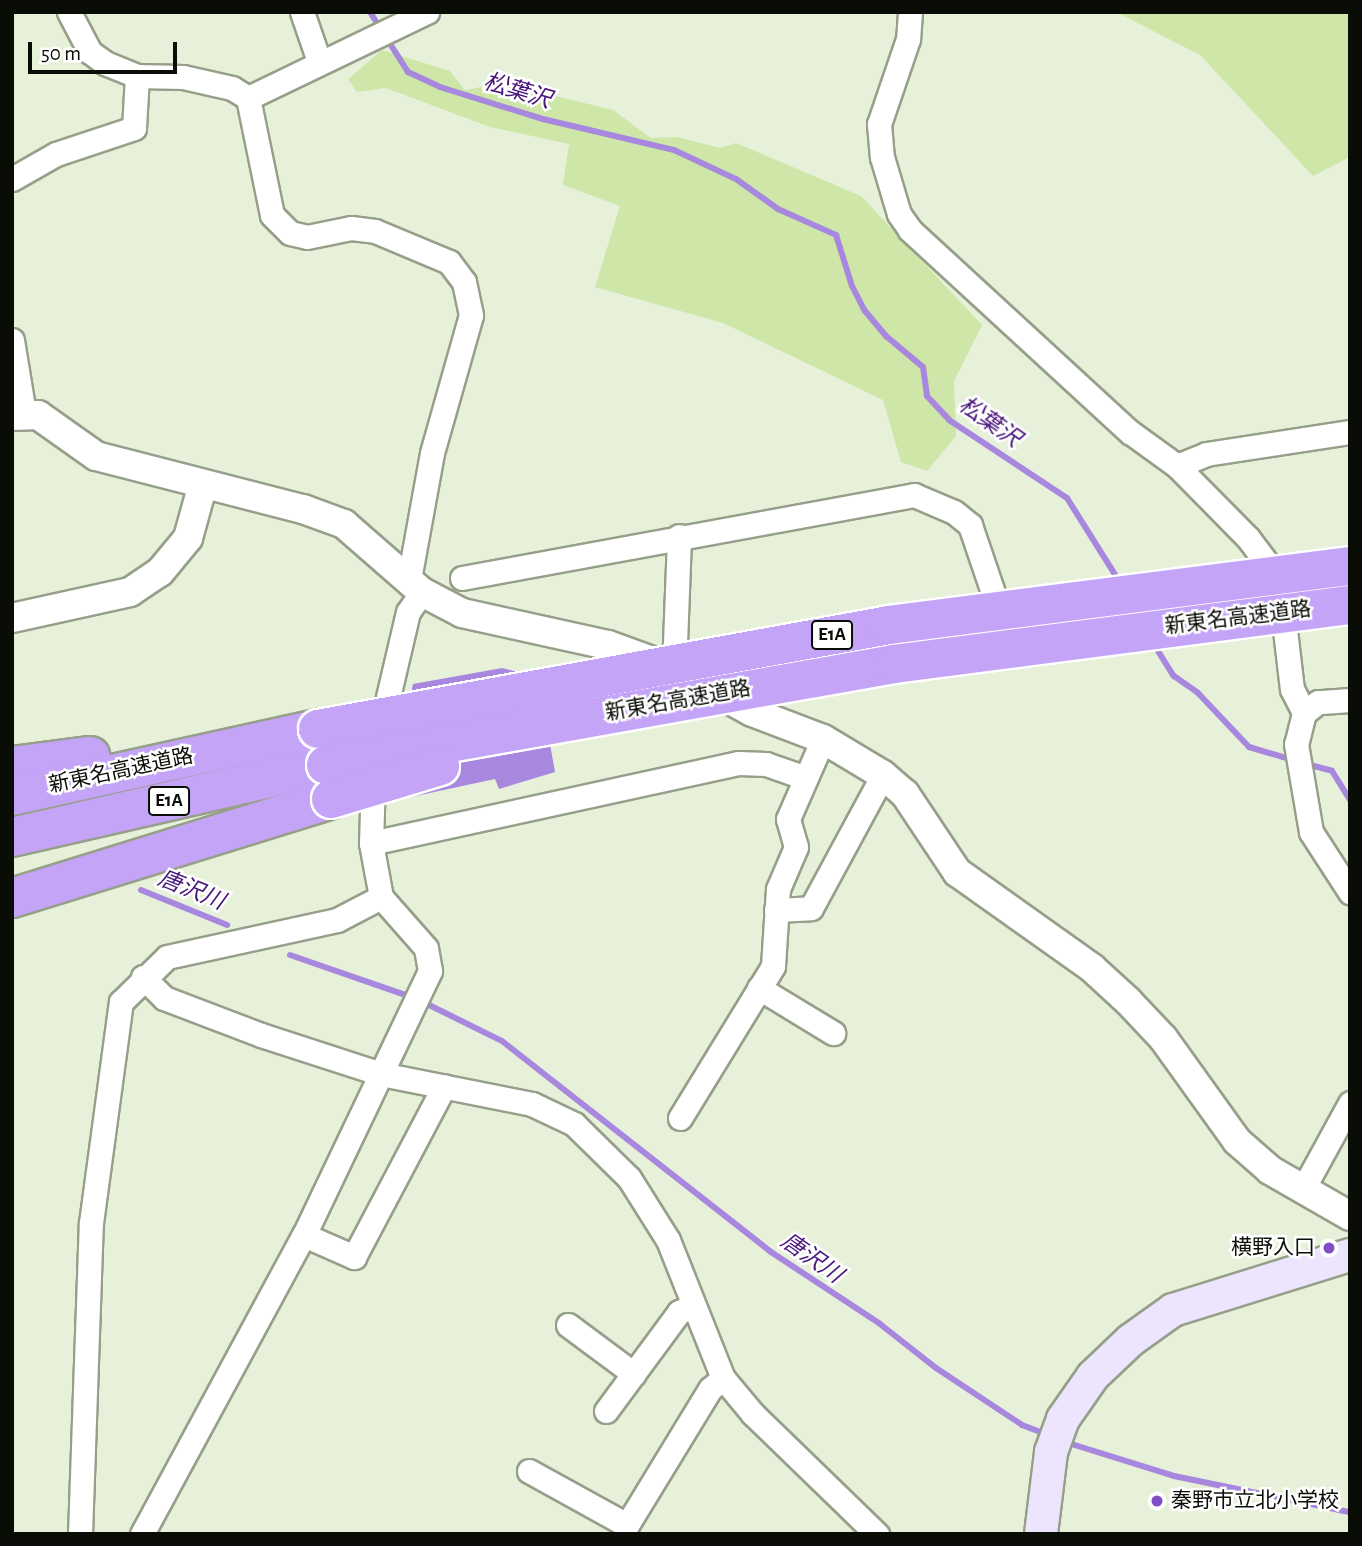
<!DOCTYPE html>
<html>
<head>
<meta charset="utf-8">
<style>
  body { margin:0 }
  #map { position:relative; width:1362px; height:1546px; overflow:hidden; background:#e7f1d9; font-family:"Alegreya Sans","Noto Sans JP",sans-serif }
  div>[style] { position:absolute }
  .green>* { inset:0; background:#cee7a8 }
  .water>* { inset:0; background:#a888de }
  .stream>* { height:6px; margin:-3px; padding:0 3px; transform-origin:3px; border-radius:3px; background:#a888de }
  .roads { filter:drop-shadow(2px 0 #969f89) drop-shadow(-2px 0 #969f89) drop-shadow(0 2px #969f89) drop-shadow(0 -2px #969f89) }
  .minor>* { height:23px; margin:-11.5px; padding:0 11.5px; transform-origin:11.5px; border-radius:11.5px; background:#fff }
  .tertiary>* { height:28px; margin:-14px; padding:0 14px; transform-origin:14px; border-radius:14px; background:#fff }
  .secondary>* { height:32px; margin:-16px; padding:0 16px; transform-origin:16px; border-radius:16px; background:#ede4fd }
  .motorway>* { height:38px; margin:-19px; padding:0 19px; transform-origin:19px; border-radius:19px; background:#c3a4f7 }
  .bridges { filter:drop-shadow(2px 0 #fff) drop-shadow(-2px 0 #fff) drop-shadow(0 2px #fff) drop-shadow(0 -2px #fff) }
  .motorway-bridge>* { height:38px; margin:-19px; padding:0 19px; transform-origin:19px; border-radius:19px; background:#c3a4f7 }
  .dots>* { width:19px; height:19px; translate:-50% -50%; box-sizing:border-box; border:4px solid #fff; border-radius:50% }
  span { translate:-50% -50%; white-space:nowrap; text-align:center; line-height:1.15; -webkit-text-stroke:5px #fff; paint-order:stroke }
  .shield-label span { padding:2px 5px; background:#fff; border:2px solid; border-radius:5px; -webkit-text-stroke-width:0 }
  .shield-label { font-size:19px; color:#0a0d06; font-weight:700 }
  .street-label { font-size:21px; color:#0a0d06 }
  .poi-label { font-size:21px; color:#0a0d06 }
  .right { translate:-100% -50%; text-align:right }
  .left { translate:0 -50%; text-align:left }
  .water-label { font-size:23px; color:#48157b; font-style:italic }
  .frame { position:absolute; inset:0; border:14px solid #0a0d06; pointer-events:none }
  .scale { position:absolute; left:28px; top:42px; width:149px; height:32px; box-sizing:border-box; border:4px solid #0a0d06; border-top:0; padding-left:9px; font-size:21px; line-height:24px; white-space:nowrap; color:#0a0d06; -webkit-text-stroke:5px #fff; paint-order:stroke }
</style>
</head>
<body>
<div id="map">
  <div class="green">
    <i style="clip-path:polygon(1116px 12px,1350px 12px,1350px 157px,1313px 176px,1200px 55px)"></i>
    <i style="clip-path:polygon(382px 50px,450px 71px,465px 90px,502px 83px,613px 110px,651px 138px,677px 137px,720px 148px,736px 143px,861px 196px,982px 325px,954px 381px,956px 436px,927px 471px,901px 462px,883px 400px,723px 323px,595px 287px,620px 206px,563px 185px,569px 144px,490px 127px,386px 88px,357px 92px,348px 79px)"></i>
  </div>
  <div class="water">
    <i style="clip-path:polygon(502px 668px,538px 677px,555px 772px,499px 789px,495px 779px,397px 800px,394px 768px,413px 684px)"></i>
  </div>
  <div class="stream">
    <i style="left:370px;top:12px;width:71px;rotate:57.7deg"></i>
    <i style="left:408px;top:72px;width:35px;rotate:25deg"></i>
    <i style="left:440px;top:87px;width:108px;rotate:17.3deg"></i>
    <i style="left:543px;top:119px;width:135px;rotate:13.3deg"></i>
    <i style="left:674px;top:150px;width:68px;rotate:25.1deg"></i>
    <i style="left:736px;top:179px;width:52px;rotate:35.5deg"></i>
    <i style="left:778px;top:209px;width:64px;rotate:24.1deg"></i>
    <i style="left:836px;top:235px;width:53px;rotate:72.6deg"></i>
    <i style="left:852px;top:286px;width:28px;rotate:63deg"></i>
    <i style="left:865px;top:311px;width:33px;rotate:50deg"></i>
    <i style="left:886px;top:336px;width:48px;rotate:40deg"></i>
    <i style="left:923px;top:367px;width:29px;rotate:82deg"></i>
    <i style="left:927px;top:396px;width:33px;rotate:47deg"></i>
    <i style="left:949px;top:420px;width:141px;rotate:33.5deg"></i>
    <i style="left:1067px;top:498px;width:102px;rotate:57.9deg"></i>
    <i style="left:1153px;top:643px;width:39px;rotate:58deg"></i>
    <i style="left:1174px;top:676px;width:29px;rotate:35deg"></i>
    <i style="left:1198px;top:693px;width:74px;rotate:46.6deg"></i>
    <i style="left:1249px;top:747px;width:46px;rotate:16.5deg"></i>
    <i style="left:1303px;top:763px;width:30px;rotate:15deg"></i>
    <i style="left:1332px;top:771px;width:34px;rotate:58deg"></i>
    <i style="left:141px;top:890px;width:93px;rotate:22.1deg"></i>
    <i style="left:290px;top:955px;width:128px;rotate:19.1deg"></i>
    <i style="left:421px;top:1001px;width:90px;rotate:26.3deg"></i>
    <i style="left:502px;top:1041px;width:342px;rotate:38.1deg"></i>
    <i style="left:771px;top:1252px;width:131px;rotate:33.4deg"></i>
    <i style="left:880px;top:1324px;width:71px;rotate:38.2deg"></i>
    <i style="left:936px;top:1368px;width:103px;rotate:33.5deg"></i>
    <i style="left:1022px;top:1425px;width:28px;rotate:21deg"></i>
    <i style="left:1065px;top:1442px;width:114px;rotate:17.3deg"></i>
    <i style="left:1174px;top:1476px;width:180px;rotate:11.6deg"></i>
  </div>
  <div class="roads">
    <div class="minor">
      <i style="left:69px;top:12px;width:45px;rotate:62.3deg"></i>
      <i style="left:90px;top:52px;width:19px;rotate:36deg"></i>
      <i style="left:105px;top:63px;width:35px;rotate:22deg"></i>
      <i style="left:137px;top:76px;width:46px;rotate:1.2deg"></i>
      <i style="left:183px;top:77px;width:50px;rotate:12.7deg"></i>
      <i style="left:232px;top:88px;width:19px;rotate:32deg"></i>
      <i style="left:248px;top:98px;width:119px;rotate:78.4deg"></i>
      <i style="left:272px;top:215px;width:25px;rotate:45deg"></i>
      <i style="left:290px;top:233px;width:17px;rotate:13deg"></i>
      <i style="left:307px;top:237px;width:45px;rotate:-11.6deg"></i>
      <i style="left:351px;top:228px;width:24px;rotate:7deg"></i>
      <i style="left:375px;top:231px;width:80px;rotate:22.7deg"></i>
      <i style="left:449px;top:262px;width:25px;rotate:53deg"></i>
      <i style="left:464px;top:282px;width:34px;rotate:78deg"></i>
      <i style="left:471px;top:315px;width:143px;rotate:105.8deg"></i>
      <i style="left:432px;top:453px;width:129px;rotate:100.3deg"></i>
      <i style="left:302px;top:12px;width:52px;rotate:70.9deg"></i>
      <i style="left:910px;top:12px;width:27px;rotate:94deg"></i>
      <i style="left:908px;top:39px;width:90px;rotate:108.8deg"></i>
      <i style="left:879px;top:124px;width:33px;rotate:85deg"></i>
      <i style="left:882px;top:157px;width:59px;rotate:73.4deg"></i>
      <i style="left:899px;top:214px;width:19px;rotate:55deg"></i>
      <i style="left:910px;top:230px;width:299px;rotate:42.6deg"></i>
      <i style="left:1130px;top:432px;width:58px;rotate:35.9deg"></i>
      <i style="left:1177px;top:466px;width:101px;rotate:45.4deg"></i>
      <i style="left:1248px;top:538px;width:51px;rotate:52.9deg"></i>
      <i style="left:1279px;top:579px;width:111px;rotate:83.3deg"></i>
      <i style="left:1292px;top:689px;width:27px;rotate:63deg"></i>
      <i style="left:248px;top:98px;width:199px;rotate:-25.7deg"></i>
      <i style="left:12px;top:179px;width:51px;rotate:-29.6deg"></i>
      <i style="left:56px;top:154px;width:82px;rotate:-18.4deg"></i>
      <i style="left:134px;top:128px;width:52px;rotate:-86.7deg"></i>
      <i style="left:12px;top:340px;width:74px;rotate:80.7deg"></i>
      <i style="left:1177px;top:466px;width:31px;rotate:-22deg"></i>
      <i style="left:1206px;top:454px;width:146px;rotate:-8.7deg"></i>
      <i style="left:462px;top:578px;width:460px;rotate:-10.4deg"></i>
      <i style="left:914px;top:495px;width:43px;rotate:23deg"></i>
      <i style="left:954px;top:512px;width:21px;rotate:39deg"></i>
      <i style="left:970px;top:525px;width:102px;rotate:71.2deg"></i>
      <i style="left:674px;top:669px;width:133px;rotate:-87.8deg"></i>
      <i style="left:1350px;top:700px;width:32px;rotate:176deg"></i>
      <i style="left:1318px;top:702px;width:18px;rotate:142deg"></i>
      <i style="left:1304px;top:713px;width:32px;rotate:104deg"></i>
      <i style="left:1296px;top:744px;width:89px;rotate:80.3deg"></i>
      <i style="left:1311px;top:832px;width:72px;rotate:57deg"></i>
      <i style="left:381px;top:727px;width:118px;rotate:-76.8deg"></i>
      <i style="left:408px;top:612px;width:24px;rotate:-55deg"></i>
      <i style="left:371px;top:843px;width:376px;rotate:-12.3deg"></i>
      <i style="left:738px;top:763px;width:28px;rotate:2deg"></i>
      <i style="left:766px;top:764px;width:42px;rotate:19.3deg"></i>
      <i style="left:776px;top:910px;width:35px;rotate:-3deg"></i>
      <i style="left:811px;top:908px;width:151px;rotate:-61.6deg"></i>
      <i style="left:143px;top:977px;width:30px;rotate:45deg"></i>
      <i style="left:164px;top:998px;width:104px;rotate:20.9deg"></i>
      <i style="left:261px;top:1035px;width:126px;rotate:18deg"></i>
      <i style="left:381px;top:1074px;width:154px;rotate:11.2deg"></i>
      <i style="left:532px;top:1104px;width:47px;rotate:25.5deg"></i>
      <i style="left:574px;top:1124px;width:77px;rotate:44.5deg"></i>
      <i style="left:629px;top:1178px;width:73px;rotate:57.8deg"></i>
      <i style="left:668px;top:1240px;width:149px;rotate:68.3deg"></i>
      <i style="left:723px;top:1378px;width:47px;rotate:50.2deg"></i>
      <i style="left:753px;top:1414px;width:173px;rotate:44.1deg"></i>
      <i style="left:759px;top:988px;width:87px;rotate:31.3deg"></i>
      <i style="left:680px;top:1118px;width:178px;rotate:-58.5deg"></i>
      <i style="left:773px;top:966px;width:77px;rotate:-86.3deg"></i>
      <i style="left:778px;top:889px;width:46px;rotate:-66.8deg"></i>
      <i style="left:796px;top:847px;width:29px;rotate:-106deg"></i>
      <i style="left:788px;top:819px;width:87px;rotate:-66.4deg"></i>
      <i style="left:1303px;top:1189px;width:98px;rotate:-61.3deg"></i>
      <i style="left:304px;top:1235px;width:55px;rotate:23.7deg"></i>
      <i style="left:354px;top:1257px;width:193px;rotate:-62.2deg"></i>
      <i style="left:568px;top:1325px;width:82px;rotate:36.6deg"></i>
      <i style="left:606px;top:1411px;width:123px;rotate:-53.6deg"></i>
      <i style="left:679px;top:1312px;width:15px;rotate:-23deg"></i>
      <i style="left:529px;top:1471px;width:112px;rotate:28.9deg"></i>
      <i style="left:627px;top:1525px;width:159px;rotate:-58.6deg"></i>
      <i style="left:710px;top:1389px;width:17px;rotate:-40deg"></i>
      <i style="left:80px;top:1534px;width:311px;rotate:-88deg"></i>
      <i style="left:91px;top:1223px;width:223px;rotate:-82.3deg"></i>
      <i style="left:121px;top:1002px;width:64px;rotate:-44.4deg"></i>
      <i style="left:167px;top:957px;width:174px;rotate:-12.3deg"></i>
      <i style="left:337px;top:920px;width:50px;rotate:-27.6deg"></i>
      <i style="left:142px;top:1534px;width:340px;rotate:-61.6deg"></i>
      <i style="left:304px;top:1235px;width:293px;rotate:-64.5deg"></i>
      <i style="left:430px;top:971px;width:23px;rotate:-100deg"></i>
      <i style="left:426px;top:948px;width:68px;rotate:-131.4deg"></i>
      <i style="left:381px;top:897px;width:55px;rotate:-100.5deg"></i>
      <i style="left:371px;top:843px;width:64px;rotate:-88.2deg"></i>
    </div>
    <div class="tertiary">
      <i style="left:12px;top:416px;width:26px;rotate:-2deg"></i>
      <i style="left:38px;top:415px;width:71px;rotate:35.3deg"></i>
      <i style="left:96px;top:456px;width:214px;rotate:14.4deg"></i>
      <i style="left:303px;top:509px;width:44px;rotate:20.1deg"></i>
      <i style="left:344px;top:524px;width:103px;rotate:41.1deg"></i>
      <i style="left:422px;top:592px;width:45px;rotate:27.7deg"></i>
      <i style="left:462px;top:613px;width:149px;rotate:12.4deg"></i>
      <i style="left:608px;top:645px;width:62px;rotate:19.9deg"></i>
      <i style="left:12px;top:618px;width:121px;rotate:-12.4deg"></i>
      <i style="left:130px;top:592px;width:36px;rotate:-34deg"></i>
      <i style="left:160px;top:572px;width:44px;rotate:-50.5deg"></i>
      <i style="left:188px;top:538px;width:56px;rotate:-74.5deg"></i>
      <i style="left:714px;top:691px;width:43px;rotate:28.9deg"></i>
      <i style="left:752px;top:712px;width:76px;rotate:20.8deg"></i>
      <i style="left:823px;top:739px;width:70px;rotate:31deg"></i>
      <i style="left:883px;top:775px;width:29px;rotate:41deg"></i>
      <i style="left:905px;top:794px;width:94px;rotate:56.3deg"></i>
      <i style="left:957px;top:872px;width:166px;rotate:35.4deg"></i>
      <i style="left:1092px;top:968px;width:49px;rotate:42.5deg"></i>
      <i style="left:1128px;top:1001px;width:51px;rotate:46.6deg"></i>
      <i style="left:1163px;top:1038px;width:127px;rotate:54.3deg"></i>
      <i style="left:1237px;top:1141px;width:44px;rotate:41.3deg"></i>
      <i style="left:1270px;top:1170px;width:92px;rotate:29.9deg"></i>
    </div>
    <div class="secondary">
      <i style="left:1041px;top:1534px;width:83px;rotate:-83deg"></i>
      <i style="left:1051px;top:1452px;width:35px;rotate:-70deg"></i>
      <i style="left:1063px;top:1419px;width:52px;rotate:-55.1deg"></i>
      <i style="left:1093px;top:1376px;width:52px;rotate:-43.5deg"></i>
      <i style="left:1131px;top:1340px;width:52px;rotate:-35.5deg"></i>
      <i style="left:1173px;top:1310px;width:185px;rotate:-17.3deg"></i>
    </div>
    <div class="motorway">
      <i style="left:12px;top:766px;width:79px;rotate:-7.3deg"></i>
      <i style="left:12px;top:796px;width:313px;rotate:-12.4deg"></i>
      <i style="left:12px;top:837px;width:322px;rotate:-12.9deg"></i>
      <i style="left:12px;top:898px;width:334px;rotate:-17.2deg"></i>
    </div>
  </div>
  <div class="bridges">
    <div class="motorway-bridge">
      <i style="left:318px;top:729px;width:580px;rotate:-10.32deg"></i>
      <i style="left:889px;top:625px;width:465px;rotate:-7.3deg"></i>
      <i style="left:326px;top:765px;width:577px;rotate:-10.08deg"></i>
      <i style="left:894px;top:664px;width:460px;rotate:-7.4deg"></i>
      <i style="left:331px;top:799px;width:114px;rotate:-16.8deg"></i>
    </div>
  </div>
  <div class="dots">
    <i style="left:1329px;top:1248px;background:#824ec6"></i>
    <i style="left:1157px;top:1501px;background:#824ec6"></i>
  </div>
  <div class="shield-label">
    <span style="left:832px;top:635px">E1A</span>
    <span style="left:169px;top:801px">E1A</span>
  </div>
  <div class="street-label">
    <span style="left:1238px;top:618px;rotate:-7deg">新東名高速道路</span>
    <span style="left:678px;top:701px;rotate:-10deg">新東名高速道路</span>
    <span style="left:121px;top:771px;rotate:-12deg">新東名高速道路</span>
  </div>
  <div class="poi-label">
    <span class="right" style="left:1315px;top:1248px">横野入口</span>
    <span class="left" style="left:1171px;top:1501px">秦野市立北小学校</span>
  </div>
  <div class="water-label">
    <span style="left:517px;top:92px;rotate:17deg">松葉沢</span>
    <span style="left:989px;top:423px;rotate:35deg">松葉沢</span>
    <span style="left:191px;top:891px;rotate:22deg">唐沢川</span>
    <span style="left:811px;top:1259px;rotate:35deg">唐沢川</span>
  </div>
  <div class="frame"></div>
  <div class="scale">50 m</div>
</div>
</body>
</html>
